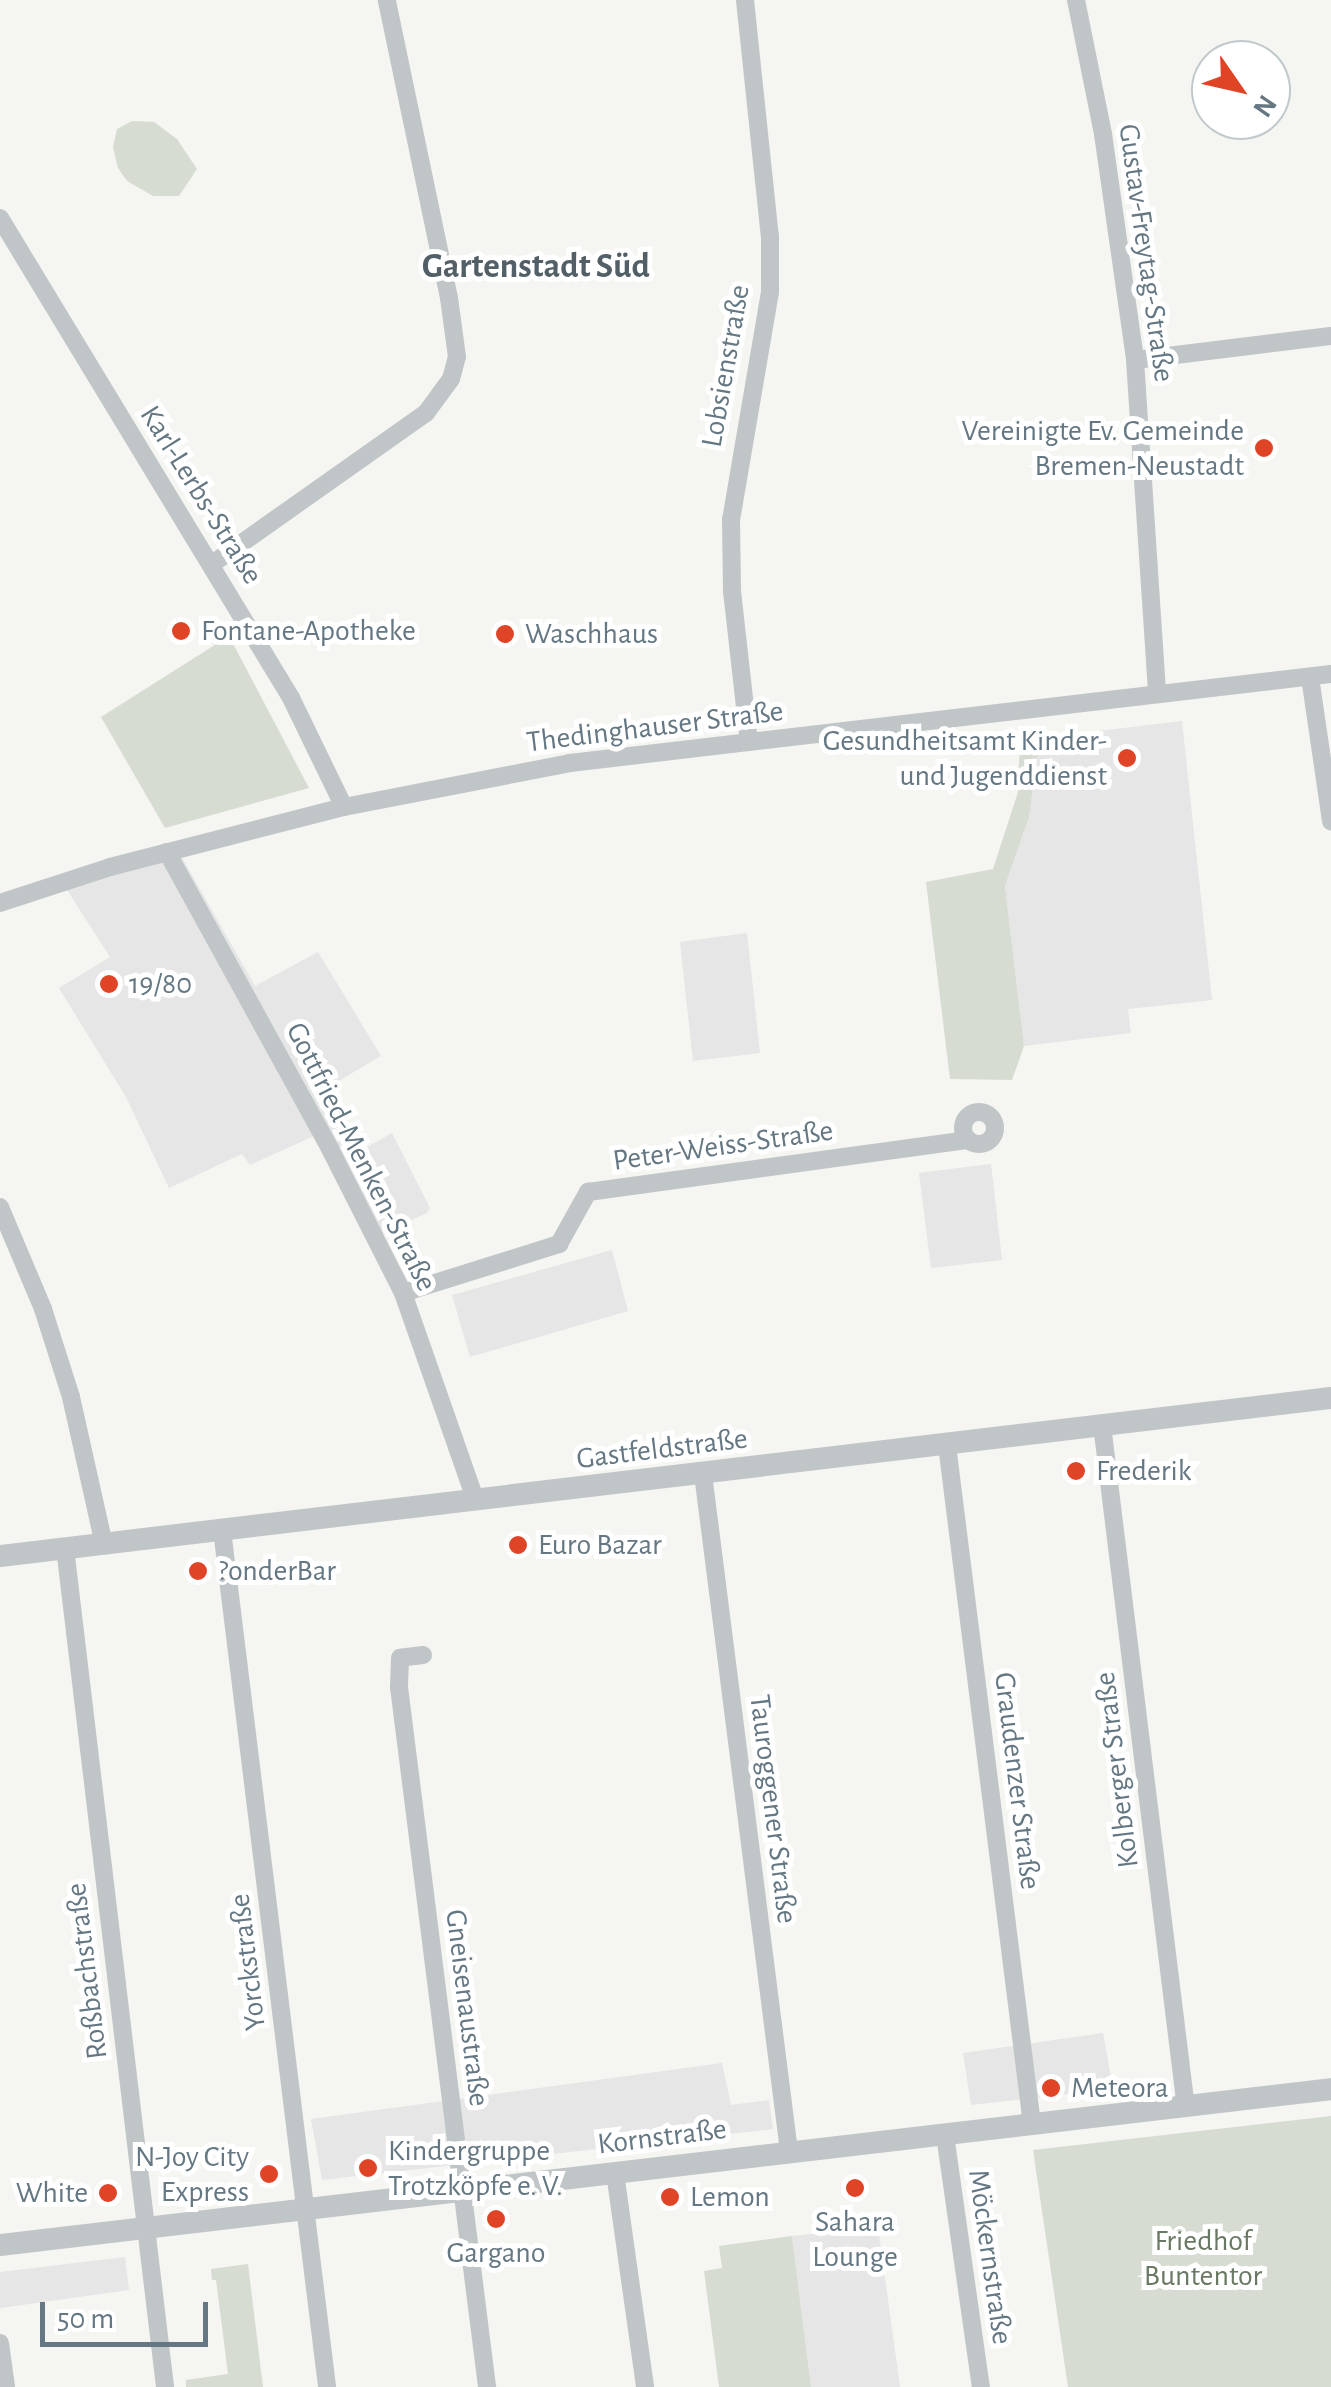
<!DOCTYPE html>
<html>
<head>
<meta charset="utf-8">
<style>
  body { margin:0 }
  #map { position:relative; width:1331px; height:2387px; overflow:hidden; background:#f5f5f1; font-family:"Alegreya Sans",sans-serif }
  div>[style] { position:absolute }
  .built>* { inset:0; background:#e5e6e5 }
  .green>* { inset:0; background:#d6dcd2 }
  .minor>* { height:18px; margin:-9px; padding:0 9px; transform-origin:9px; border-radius:9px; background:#c0c5c7 }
  .minor>.ring { margin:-9px; padding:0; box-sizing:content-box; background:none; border:18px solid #c0c5c7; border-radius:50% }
  .tertiary>* { height:22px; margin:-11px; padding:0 11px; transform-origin:11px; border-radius:11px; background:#c0c5c7 }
  .dots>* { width:28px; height:28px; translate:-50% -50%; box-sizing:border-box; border:5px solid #fff; border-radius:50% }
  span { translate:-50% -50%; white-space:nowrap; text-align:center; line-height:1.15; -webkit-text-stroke:10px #fff; paint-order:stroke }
  .street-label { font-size:30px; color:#647782 }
  .poi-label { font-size:30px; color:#647782 }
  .right { translate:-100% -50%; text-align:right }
  .left { translate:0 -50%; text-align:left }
  .park-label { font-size:30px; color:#697963 }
  .quarter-label { font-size:35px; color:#525f67; font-weight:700 }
  .north { position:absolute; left:1191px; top:40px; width:100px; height:100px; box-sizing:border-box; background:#fff; border:2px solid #c1c9cd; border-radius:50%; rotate:124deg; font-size:28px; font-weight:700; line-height:40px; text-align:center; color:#647782 }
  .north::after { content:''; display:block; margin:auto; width:35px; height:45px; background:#e04426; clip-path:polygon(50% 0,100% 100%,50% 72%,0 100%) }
  .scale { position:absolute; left:40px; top:2302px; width:168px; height:45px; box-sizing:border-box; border:5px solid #647782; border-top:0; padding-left:12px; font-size:30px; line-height:35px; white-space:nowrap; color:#647782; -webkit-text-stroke:8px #fff; paint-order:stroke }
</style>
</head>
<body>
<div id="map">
  <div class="built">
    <i style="clip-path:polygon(1182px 721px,1212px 1000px,1128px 1009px,1131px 1033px,1024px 1046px,1005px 886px,1029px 817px,1040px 738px)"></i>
    <i style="clip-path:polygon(180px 854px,255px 986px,318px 952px,381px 1056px,320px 1092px,353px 1155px,392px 1133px,430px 1208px,427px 1213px,370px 1239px,316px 1135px,250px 1165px,242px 1154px,169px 1188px,126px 1097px,59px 988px,110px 957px,65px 887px)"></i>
    <i style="clip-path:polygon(747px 933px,760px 1053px,693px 1061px,680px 942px)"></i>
    <i style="clip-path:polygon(991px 1164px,1002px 1260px,931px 1268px,919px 1173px)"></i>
    <i style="clip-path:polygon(612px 1250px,628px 1311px,470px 1357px,452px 1295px)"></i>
    <i style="clip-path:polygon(1103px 2033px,1113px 2089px,971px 2105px,963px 2053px)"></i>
    <i style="clip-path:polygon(722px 2063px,731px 2105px,769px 2100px,773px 2129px,322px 2180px,311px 2119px)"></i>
    <i style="clip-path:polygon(878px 2227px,900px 2387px,811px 2387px,792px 2236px)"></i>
    <i style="clip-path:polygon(125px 2257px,129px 2290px,0 2308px,0 2272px)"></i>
  </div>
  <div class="green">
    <i style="clip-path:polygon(132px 121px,154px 122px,177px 139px,197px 169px,179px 196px,153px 196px,127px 181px,118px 168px,113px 147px,117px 129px)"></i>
    <i style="clip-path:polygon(229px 636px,309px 788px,165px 828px,101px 717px)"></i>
    <i style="clip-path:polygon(1040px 738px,1029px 817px,1005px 886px,1024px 1046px,1012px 1080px,950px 1079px,926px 882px,993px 869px,1018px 792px,1020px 739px)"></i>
    <i style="clip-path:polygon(1331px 2116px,1331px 2387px,1068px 2387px,1033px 2150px)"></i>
    <i style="clip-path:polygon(792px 2236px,811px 2387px,719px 2387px,704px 2271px,722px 2268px,719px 2246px)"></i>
    <i style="clip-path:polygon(248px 2264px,263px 2387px,186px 2387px,186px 2380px,228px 2374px,216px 2280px,212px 2280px,211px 2269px)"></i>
  </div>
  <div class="minor">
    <i style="left:745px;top:0;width:237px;rotate:84deg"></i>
    <i style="left:770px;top:236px;width:56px;rotate:90deg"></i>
    <i style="left:770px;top:292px;width:230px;rotate:99.7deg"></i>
    <i style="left:731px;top:519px;width:72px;rotate:89.2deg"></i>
    <i style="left:732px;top:591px;width:152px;rotate:83.6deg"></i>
    <i style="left:1076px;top:0;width:137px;rotate:78.6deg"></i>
    <i style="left:1103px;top:134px;width:228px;rotate:81.9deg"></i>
    <i style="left:1135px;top:360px;width:335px;rotate:86.2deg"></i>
    <i style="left:0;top:218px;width:561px;rotate:58.77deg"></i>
    <i style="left:291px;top:698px;width:121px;rotate:64.1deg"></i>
    <i style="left:1135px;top:360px;width:197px;rotate:-7deg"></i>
    <i style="left:212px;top:564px;width:262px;rotate:-35.2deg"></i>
    <i style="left:426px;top:413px;width:42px;rotate:-53.7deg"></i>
    <i style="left:451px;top:379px;width:23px;rotate:-75deg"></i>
    <i style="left:457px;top:357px;width:60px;rotate:-97.7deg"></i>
    <i style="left:449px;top:298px;width:304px;rotate:-101.8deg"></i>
    <i style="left:1310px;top:677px;width:146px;rotate:81.7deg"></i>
    <i style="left:167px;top:852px;width:339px;rotate:61.2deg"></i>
    <i style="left:330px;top:1149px;width:161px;rotate:63.1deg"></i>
    <i style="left:403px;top:1293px;width:220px;rotate:70.7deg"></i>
    <i style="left:0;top:903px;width:116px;rotate:-18.1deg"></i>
    <i style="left:110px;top:867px;width:242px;rotate:-14.4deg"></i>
    <i style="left:344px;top:807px;width:230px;rotate:-11deg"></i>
    <i style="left:570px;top:763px;width:766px;rotate:-6.67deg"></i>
    <i class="ring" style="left:963px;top:1112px;width:14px;height:14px"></i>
    <i style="left:0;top:1207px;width:111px;rotate:67.1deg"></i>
    <i style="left:43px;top:1309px;width:92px;rotate:72.3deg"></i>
    <i style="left:71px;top:1397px;width:152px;rotate:77.4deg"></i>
    <i style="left:403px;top:1293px;width:164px;rotate:-17.4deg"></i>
    <i style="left:559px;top:1244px;width:60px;rotate:-60.9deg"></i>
    <i style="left:588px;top:1192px;width:384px;rotate:-7.8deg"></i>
    <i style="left:1102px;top:1425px;width:688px;rotate:82.99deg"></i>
    <i style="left:947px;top:1445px;width:685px;rotate:82.87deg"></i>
    <i style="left:703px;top:1474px;width:682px;rotate:82.76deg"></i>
    <i style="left:222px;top:1530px;width:863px;rotate:83.01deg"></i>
    <i style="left:65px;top:1548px;width:845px;rotate:83.2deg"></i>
    <i style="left:423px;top:1655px;width:23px;rotate:173deg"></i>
    <i style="left:400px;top:1658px;width:29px;rotate:92deg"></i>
    <i style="left:399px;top:1687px;width:706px;rotate:82.83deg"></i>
    <i style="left:945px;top:2135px;width:255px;rotate:81.9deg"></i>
    <i style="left:615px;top:2173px;width:216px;rotate:82deg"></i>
    <i style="left:0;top:2343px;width:44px;rotate:82.2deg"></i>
  </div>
  <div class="tertiary">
    <i style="left:0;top:1556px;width:1340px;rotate:-6.77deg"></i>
    <i style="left:0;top:2245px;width:1340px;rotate:-6.68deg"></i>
  </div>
  <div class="dots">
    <i style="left:1264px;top:448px;background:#e04426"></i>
    <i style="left:181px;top:631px;background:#e04426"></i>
    <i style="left:505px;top:634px;background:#e04426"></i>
    <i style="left:1127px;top:758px;background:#e04426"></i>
    <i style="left:109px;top:984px;background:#e04426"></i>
    <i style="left:1076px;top:1471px;background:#e04426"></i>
    <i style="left:518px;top:1545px;background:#e04426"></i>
    <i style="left:198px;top:1571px;background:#e04426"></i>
    <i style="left:1051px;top:2088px;background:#e04426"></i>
    <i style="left:368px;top:2168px;background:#e04426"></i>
    <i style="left:269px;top:2174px;background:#e04426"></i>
    <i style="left:855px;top:2188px;background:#e04426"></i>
    <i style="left:108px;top:2193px;background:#e04426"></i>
    <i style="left:670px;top:2197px;background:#e04426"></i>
    <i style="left:496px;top:2219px;background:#e04426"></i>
  </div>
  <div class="street-label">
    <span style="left:1146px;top:253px;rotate:82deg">Gustav-Freytag-Straße</span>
    <span style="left:726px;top:366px;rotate:-80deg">Lobsienstraße</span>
    <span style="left:201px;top:495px;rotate:58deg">Karl-Lerbs-Straße</span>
    <span style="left:655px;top:727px;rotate:-7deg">Thedinghauser Straße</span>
    <span style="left:723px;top:1146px;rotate:-8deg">Peter-Weiss-Straße</span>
    <span style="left:361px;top:1157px;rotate:63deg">Gottfried-Menken-Straße</span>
    <span style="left:662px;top:1449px;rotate:-7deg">Gastfeldstraße</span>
    <span style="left:1117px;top:1770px;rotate:-97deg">Kolberger Straße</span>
    <span style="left:1017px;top:1781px;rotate:83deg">Graudenzer Straße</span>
    <span style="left:773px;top:1809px;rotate:83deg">Tauroggener Straße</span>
    <span style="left:248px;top:1962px;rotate:-97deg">Yorckstraße</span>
    <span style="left:87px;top:1971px;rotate:-97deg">Roßbachstraße</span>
    <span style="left:467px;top:2008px;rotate:83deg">Gneisenaustraße</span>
    <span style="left:662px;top:2137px;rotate:-7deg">Kornstraße</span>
    <span style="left:990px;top:2257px;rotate:82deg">Möckernstraße</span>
  </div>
  <div class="poi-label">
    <span class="right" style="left:1244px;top:448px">Vereinigte Ev. Gemeinde<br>Bremen-Neustadt</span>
    <span class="left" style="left:201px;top:631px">Fontane-Apotheke</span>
    <span class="left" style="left:525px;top:634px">Waschhaus</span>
    <span class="right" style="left:1107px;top:758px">Gesundheitsamt Kinder-<br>und Jugenddienst</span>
    <span class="left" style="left:129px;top:984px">19/80</span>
    <span class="left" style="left:1096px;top:1471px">Frederik</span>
    <span class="left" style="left:538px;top:1545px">Euro Bazar</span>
    <span class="left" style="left:218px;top:1571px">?onderBar</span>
    <span class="left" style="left:1071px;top:2088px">Meteora</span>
    <span class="left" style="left:388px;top:2168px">Kindergruppe<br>Trotzköpfe e. V.</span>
    <span class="right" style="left:249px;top:2174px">N-Joy City<br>Express</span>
    <span class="right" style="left:88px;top:2193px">White</span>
    <span class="left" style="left:690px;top:2197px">Lemon</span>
    <span style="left:855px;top:2239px">Sahara<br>Lounge</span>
    <span style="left:496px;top:2253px">Gargano</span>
  </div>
  <div class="park-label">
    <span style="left:1203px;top:2258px">Friedhof<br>Buntentor</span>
  </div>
  <div class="quarter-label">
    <span style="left:536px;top:267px">Gartenstadt Süd</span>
  </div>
  <div class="north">N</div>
  <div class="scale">50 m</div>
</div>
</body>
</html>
